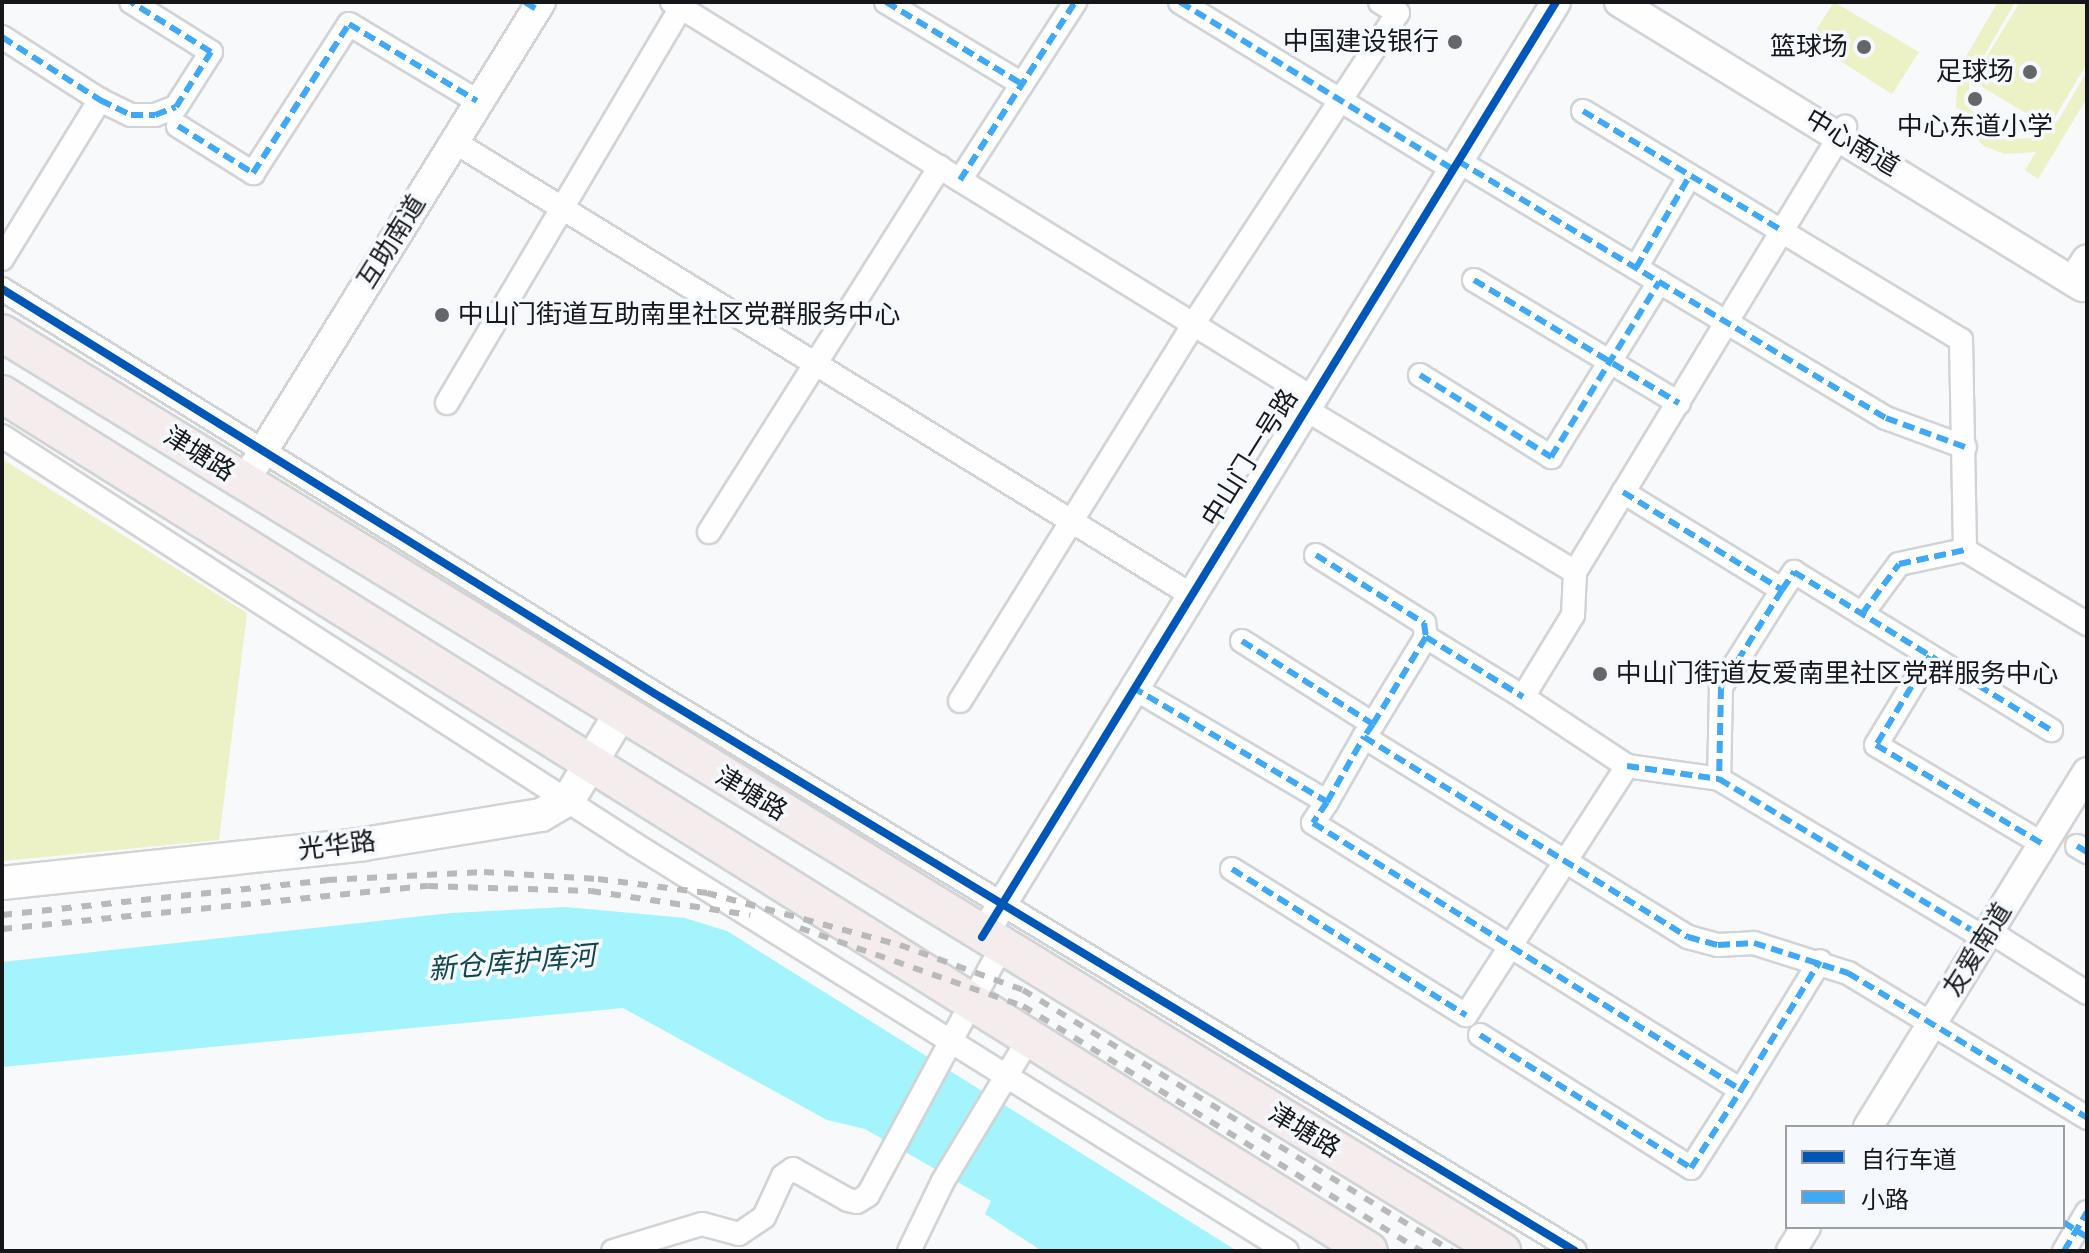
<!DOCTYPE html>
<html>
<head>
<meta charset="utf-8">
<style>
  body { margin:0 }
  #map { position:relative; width:2089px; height:1253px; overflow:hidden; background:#f7f9fb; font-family:"Work Sans","Noto Sans SC",sans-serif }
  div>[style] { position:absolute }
  .green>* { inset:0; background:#ecf1c6 }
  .water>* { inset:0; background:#a3f4fd }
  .roads { filter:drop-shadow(2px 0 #d1d3d5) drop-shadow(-2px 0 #d1d3d5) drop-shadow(0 2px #d1d3d5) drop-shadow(0 -2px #d1d3d5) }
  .minor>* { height:22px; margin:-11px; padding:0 11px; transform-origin:11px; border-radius:11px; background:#fefefe }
  .tertiary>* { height:28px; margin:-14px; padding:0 14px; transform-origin:14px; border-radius:14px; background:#fefefe }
  .secondary>* { height:32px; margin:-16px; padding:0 16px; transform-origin:16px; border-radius:16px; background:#fefefe }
  .primary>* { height:36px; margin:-18px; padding:0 18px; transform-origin:18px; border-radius:18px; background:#f4eced }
  .rail>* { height:6px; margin-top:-3px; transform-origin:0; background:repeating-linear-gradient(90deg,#b9b9ba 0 10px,transparent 0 20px) }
  .quiet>* { height:6px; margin-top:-3px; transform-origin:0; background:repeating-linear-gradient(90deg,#3fa9f5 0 12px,transparent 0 18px) }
  .cycleway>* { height:8px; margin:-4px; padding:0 4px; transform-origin:4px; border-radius:4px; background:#0057b8 }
  .dots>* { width:22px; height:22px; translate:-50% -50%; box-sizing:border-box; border:4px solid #f5f8fd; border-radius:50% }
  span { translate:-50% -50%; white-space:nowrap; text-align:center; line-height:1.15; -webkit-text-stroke:7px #f5f8fd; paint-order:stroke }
  .poi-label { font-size:26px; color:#15171a }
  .right { translate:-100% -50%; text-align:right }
  .left { translate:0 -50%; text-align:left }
  .street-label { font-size:26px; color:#15171a }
  .water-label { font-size:28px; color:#11464b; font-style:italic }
  .frame { position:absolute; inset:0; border:4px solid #15171a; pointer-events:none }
  .legend { position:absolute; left:1785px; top:1125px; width:280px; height:104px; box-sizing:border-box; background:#f5f8fd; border:2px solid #9b9ea2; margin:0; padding:10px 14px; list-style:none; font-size:24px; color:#15171a }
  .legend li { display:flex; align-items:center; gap:16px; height:40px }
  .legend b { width:40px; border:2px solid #9b9ea2 }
</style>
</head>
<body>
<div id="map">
  <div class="green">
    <i style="clip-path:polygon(1834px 2px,1919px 52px,1892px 94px,1809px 41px)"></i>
    <i style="clip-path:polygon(1998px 2px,2015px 2px,1969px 82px,1971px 108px,1983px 126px,2003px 139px,2037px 138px,2059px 119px,2087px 72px,2087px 98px,2038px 179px,2025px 170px,2036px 152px,2005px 154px,1984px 146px,1966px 129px,1956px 107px,1958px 70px)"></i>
    <i style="clip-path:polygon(2020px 2px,2087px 2px,2087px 63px,2049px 127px,1972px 81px)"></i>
    <i style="clip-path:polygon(2px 459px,247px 613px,219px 840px,2px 861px)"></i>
  </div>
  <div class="water">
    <i style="clip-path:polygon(566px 907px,685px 918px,727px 931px,1237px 1251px,1042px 1251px,985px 1214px,991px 1201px,865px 1129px,827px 1120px,623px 1008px,2px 1067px,2px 962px,451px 913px)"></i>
  </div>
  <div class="roads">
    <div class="minor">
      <i style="left:672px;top:2px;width:751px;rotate:31.72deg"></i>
      <i style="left:886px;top:2px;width:159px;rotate:31.1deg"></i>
      <i style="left:1180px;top:2px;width:319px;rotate:31.5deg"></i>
      <i style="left:2px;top:37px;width:117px;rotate:32.7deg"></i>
      <i style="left:100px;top:100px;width:34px;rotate:26deg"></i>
      <i style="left:131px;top:115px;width:24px"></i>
      <i style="left:155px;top:115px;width:22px;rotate:-21deg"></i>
      <i style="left:176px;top:107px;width:65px;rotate:-57.5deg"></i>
      <i style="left:211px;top:52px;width:94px;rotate:-148deg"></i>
      <i style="left:1583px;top:111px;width:442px;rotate:31.2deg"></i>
      <i style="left:1961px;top:340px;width:210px;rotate:88.9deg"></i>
      <i style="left:1965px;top:550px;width:143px;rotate:31.2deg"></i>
      <i style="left:178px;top:126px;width:89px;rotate:32.1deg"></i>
      <i style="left:253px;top:173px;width:177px;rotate:-57.2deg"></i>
      <i style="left:349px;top:24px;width:149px;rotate:31deg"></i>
      <i style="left:453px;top:141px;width:865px;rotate:31.58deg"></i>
      <i style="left:1458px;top:161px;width:499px;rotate:31deg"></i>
      <i style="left:1886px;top:418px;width:84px;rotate:20.2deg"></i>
      <i style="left:960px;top:180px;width:212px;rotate:-57.1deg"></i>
      <i style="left:2px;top:259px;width:187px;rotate:-58.4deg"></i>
      <i style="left:1636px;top:268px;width:105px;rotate:-59.8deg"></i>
      <i style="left:1474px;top:280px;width:239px;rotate:31deg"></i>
      <i style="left:2px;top:289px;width:776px;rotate:31.79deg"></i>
      <i style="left:662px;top:698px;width:1067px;rotate:31.2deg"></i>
      <i style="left:1420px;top:375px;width:155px;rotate:32deg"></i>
      <i style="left:1551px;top:457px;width:206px;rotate:-58.3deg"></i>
      <i style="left:447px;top:403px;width:466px;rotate:-59.4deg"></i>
      <i style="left:1305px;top:409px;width:315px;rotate:31.1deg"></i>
      <i style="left:1575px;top:572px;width:521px;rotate:-58.75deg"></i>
      <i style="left:2px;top:436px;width:754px;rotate:32.83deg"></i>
      <i style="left:636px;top:845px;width:767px;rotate:31.95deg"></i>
      <i style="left:1623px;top:492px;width:187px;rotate:31.6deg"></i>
      <i style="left:1782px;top:590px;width:115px;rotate:122.2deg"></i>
      <i style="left:1721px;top:687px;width:92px;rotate:91.2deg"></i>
      <i style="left:1719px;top:779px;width:310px;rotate:30.9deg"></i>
      <i style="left:709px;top:532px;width:432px;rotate:-57.7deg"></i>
      <i style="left:1316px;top:555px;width:128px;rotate:32.2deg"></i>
      <i style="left:1424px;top:623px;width:14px;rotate:82deg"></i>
      <i style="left:1782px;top:590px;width:22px;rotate:-56deg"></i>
      <i style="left:1794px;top:572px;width:302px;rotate:31.6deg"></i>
      <i style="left:1862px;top:614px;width:62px;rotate:-53.5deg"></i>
      <i style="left:1899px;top:564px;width:67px;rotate:-12deg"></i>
      <i style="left:1242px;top:641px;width:155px;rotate:32.4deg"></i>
      <i style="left:1373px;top:724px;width:16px;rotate:125deg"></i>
      <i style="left:1364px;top:737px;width:381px;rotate:31.7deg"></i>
      <i style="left:1688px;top:937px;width:31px;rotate:15deg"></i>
      <i style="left:1718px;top:945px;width:36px;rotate:-3deg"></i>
      <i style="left:1754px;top:943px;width:99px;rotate:17.7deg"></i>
      <i style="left:1848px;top:973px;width:280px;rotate:31.2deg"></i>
      <i style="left:1930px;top:656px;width:104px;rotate:121.2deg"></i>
      <i style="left:1876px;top:745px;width:194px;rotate:30.7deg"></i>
      <i style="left:1132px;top:687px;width:226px;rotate:30.5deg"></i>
      <i style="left:1327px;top:802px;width:25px;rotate:124deg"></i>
      <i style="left:1313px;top:823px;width:504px;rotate:31.96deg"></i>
      <i style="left:1741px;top:1090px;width:151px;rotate:-58.5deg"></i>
      <i style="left:960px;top:701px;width:445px;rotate:-58.2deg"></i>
      <i style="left:1194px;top:323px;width:371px;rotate:-56.7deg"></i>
      <i style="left:1398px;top:13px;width:21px;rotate:-149deg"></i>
      <i style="left:1373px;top:724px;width:102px;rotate:-58.7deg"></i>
      <i style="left:1426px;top:637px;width:114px;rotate:31.7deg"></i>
      <i style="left:1627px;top:766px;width:93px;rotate:8deg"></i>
      <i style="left:1327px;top:802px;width:75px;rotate:-60.4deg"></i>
      <i style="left:2077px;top:846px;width:12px;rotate:31deg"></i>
      <i style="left:1232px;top:869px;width:276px;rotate:32deg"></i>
      <i style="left:1466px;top:1015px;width:297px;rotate:-57.1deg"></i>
      <i style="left:1627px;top:766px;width:125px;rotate:-146.4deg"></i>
      <i style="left:1523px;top:697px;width:96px;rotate:-58.6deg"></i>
      <i style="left:1573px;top:615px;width:43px;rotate:-87.3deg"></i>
      <i style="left:1989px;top:931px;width:116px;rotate:32.3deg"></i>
      <i style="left:1480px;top:1035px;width:249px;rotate:32.2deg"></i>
      <i style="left:1691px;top:1168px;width:93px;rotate:-57.3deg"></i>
      <i style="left:613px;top:1251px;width:93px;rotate:-16.9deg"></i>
      <i style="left:702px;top:1224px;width:38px;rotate:15deg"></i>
      <i style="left:739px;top:1234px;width:30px;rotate:-34deg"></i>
      <i style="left:764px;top:1217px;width:45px;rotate:-65.1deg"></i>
      <i style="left:783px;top:1176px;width:12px;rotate:-35deg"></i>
      <i style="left:793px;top:1169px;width:63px;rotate:29.4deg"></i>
      <i style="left:848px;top:1200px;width:9px;rotate:13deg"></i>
      <i style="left:857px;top:1202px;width:13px;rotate:-32deg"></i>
      <i style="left:868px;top:1195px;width:281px;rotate:-61.7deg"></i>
      <i style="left:909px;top:1251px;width:78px;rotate:-64.1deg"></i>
      <i style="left:943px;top:1181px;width:165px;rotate:-58.9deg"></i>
      <i style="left:2064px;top:1251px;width:45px;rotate:-59.5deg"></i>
    </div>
    <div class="tertiary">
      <i style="left:1619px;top:2px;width:544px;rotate:31.61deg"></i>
      <i style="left:2079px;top:271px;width:14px;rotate:-56deg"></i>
      <i style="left:244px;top:482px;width:564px;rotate:-58.25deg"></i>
      <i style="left:982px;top:937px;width:1097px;rotate:-58.45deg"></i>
      <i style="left:1868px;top:1127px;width:417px;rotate:-58.3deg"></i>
      <i style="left:1791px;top:1251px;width:28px;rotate:-58deg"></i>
    </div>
    <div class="secondary">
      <i style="left:2px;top:883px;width:364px;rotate:-6.1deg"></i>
      <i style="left:364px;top:844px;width:179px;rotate:-9.3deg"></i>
      <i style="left:541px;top:815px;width:32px;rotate:-30deg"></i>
      <i style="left:569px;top:799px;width:99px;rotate:-59deg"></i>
    </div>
    <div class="primary">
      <i style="left:2px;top:333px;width:1759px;rotate:31.47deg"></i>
      <i style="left:2px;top:394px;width:1613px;rotate:32.08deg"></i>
    </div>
  </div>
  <div class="rail">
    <i style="left:2px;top:915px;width:327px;rotate:-6.1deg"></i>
    <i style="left:327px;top:880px;width:157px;rotate:-2.9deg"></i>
    <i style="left:484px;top:872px;width:114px;rotate:3.5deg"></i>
    <i style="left:598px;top:879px;width:110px;rotate:7.3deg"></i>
    <i style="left:707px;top:893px;width:200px;rotate:15.1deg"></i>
    <i style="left:900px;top:945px;width:131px;rotate:20.1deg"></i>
    <i style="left:1023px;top:990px;width:502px;rotate:31.32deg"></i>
    <i style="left:800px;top:928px;width:236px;rotate:19.3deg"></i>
    <i style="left:1023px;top:1006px;width:468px;rotate:31.6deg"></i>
    <i style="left:2px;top:929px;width:428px;rotate:-5.8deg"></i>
    <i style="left:428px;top:886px;width:163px;rotate:1.8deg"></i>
    <i style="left:591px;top:891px;width:161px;rotate:8.6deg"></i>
  </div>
  <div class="quiet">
    <i style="left:525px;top:2px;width:13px;rotate:32deg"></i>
    <i style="left:886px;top:2px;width:159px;rotate:31.1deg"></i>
    <i style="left:1180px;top:2px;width:319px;rotate:31.5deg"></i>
    <i style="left:2px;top:37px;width:117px;rotate:32.7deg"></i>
    <i style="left:100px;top:100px;width:34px;rotate:26deg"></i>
    <i style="left:131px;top:115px;width:24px"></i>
    <i style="left:155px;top:115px;width:22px;rotate:-21deg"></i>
    <i style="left:176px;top:107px;width:65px;rotate:-57.5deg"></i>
    <i style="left:211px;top:52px;width:94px;rotate:-148deg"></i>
    <i style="left:1583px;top:111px;width:233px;rotate:31deg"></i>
    <i style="left:178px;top:126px;width:89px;rotate:32.1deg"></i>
    <i style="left:253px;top:173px;width:177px;rotate:-57.2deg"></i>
    <i style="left:349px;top:24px;width:149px;rotate:31deg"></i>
    <i style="left:1458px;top:161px;width:499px;rotate:31deg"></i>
    <i style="left:1886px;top:418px;width:84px;rotate:20.2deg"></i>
    <i style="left:960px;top:180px;width:212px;rotate:-57.1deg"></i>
    <i style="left:1636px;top:268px;width:105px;rotate:-59.8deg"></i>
    <i style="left:1474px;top:280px;width:239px;rotate:31deg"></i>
    <i style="left:1420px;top:375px;width:155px;rotate:32deg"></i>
    <i style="left:1551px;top:457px;width:206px;rotate:-58.3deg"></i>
    <i style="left:1623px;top:492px;width:187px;rotate:31.6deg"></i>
    <i style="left:1782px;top:590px;width:115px;rotate:122.2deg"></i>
    <i style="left:1721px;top:687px;width:92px;rotate:91.2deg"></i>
    <i style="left:1719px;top:779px;width:310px;rotate:30.9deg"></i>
    <i style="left:1316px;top:555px;width:128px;rotate:32.2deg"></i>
    <i style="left:1424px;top:623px;width:14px;rotate:82deg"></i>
    <i style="left:1782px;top:590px;width:22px;rotate:-56deg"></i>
    <i style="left:1794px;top:572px;width:302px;rotate:31.6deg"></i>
    <i style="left:1862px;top:614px;width:62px;rotate:-53.5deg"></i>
    <i style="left:1899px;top:564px;width:67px;rotate:-12deg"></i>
    <i style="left:1242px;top:641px;width:155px;rotate:32.4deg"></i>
    <i style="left:1373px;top:724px;width:16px;rotate:125deg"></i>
    <i style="left:1364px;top:737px;width:381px;rotate:31.7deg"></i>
    <i style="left:1688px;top:937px;width:31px;rotate:15deg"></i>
    <i style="left:1718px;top:945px;width:36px;rotate:-3deg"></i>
    <i style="left:1754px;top:943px;width:99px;rotate:17.7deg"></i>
    <i style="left:1848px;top:973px;width:280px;rotate:31.2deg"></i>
    <i style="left:1930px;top:656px;width:104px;rotate:121.2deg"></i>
    <i style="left:1876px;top:745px;width:194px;rotate:30.7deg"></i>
    <i style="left:1132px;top:687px;width:226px;rotate:30.5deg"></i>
    <i style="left:1327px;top:802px;width:25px;rotate:124deg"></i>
    <i style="left:1313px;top:823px;width:504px;rotate:31.96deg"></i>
    <i style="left:1741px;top:1090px;width:151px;rotate:-58.5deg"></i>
    <i style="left:1373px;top:724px;width:102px;rotate:-58.7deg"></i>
    <i style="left:1426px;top:637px;width:114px;rotate:31.7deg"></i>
    <i style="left:1627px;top:766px;width:93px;rotate:8deg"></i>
    <i style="left:1327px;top:802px;width:75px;rotate:-60.4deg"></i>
    <i style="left:2077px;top:846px;width:12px;rotate:31deg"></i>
    <i style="left:1232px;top:869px;width:276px;rotate:32deg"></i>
    <i style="left:1480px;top:1035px;width:249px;rotate:32.2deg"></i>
    <i style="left:1691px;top:1168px;width:93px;rotate:-57.3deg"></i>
    <i style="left:2063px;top:1222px;width:28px;rotate:32deg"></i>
    <i style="left:2064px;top:1251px;width:45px;rotate:-59.5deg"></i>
  </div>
  <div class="cycleway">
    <i style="left:2px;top:289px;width:776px;rotate:31.79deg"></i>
    <i style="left:662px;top:698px;width:1067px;rotate:31.2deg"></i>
    <i style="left:982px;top:937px;width:1097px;rotate:-58.45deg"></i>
  </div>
  <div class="dots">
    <i style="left:1455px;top:42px;background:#646669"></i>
    <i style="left:1864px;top:47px;background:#646669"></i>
    <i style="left:2030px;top:72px;background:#646669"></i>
    <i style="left:1975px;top:99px;background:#646669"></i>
    <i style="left:442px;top:315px;background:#646669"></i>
    <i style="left:1600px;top:674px;background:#646669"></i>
  </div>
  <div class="poi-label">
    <span class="right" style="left:1439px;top:42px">中国建设银行</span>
    <span class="right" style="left:1848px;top:47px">篮球场</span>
    <span class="right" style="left:2014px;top:72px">足球场</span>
    <span style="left:1975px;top:127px">中心东道小学</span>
    <span class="left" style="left:458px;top:315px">中山门街道互助南里社区党群服务中心</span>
    <span class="left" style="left:1616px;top:674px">中山门街道友爱南里社区党群服务中心</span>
  </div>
  <div class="street-label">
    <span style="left:1852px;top:143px;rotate:31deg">中心南道</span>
    <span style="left:392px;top:242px;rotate:-58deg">互助南道</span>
    <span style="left:199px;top:454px;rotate:32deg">津塘路</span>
    <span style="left:1250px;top:458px;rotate:-58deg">中山门一号路</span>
    <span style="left:751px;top:794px;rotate:31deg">津塘路</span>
    <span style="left:337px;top:846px;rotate:-7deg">光华路</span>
    <span style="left:1978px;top:950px;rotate:-58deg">友爱南道</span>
    <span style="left:1304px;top:1131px;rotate:31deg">津塘路</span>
  </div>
  <div class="water-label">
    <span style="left:512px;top:963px;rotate:-5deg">新仓库护库河</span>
  </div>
  <div class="frame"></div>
  <ul class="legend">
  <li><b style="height:10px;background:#0057b8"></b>自行车道</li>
  <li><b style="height:10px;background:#3fa9f5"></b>小路</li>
  </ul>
</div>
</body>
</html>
